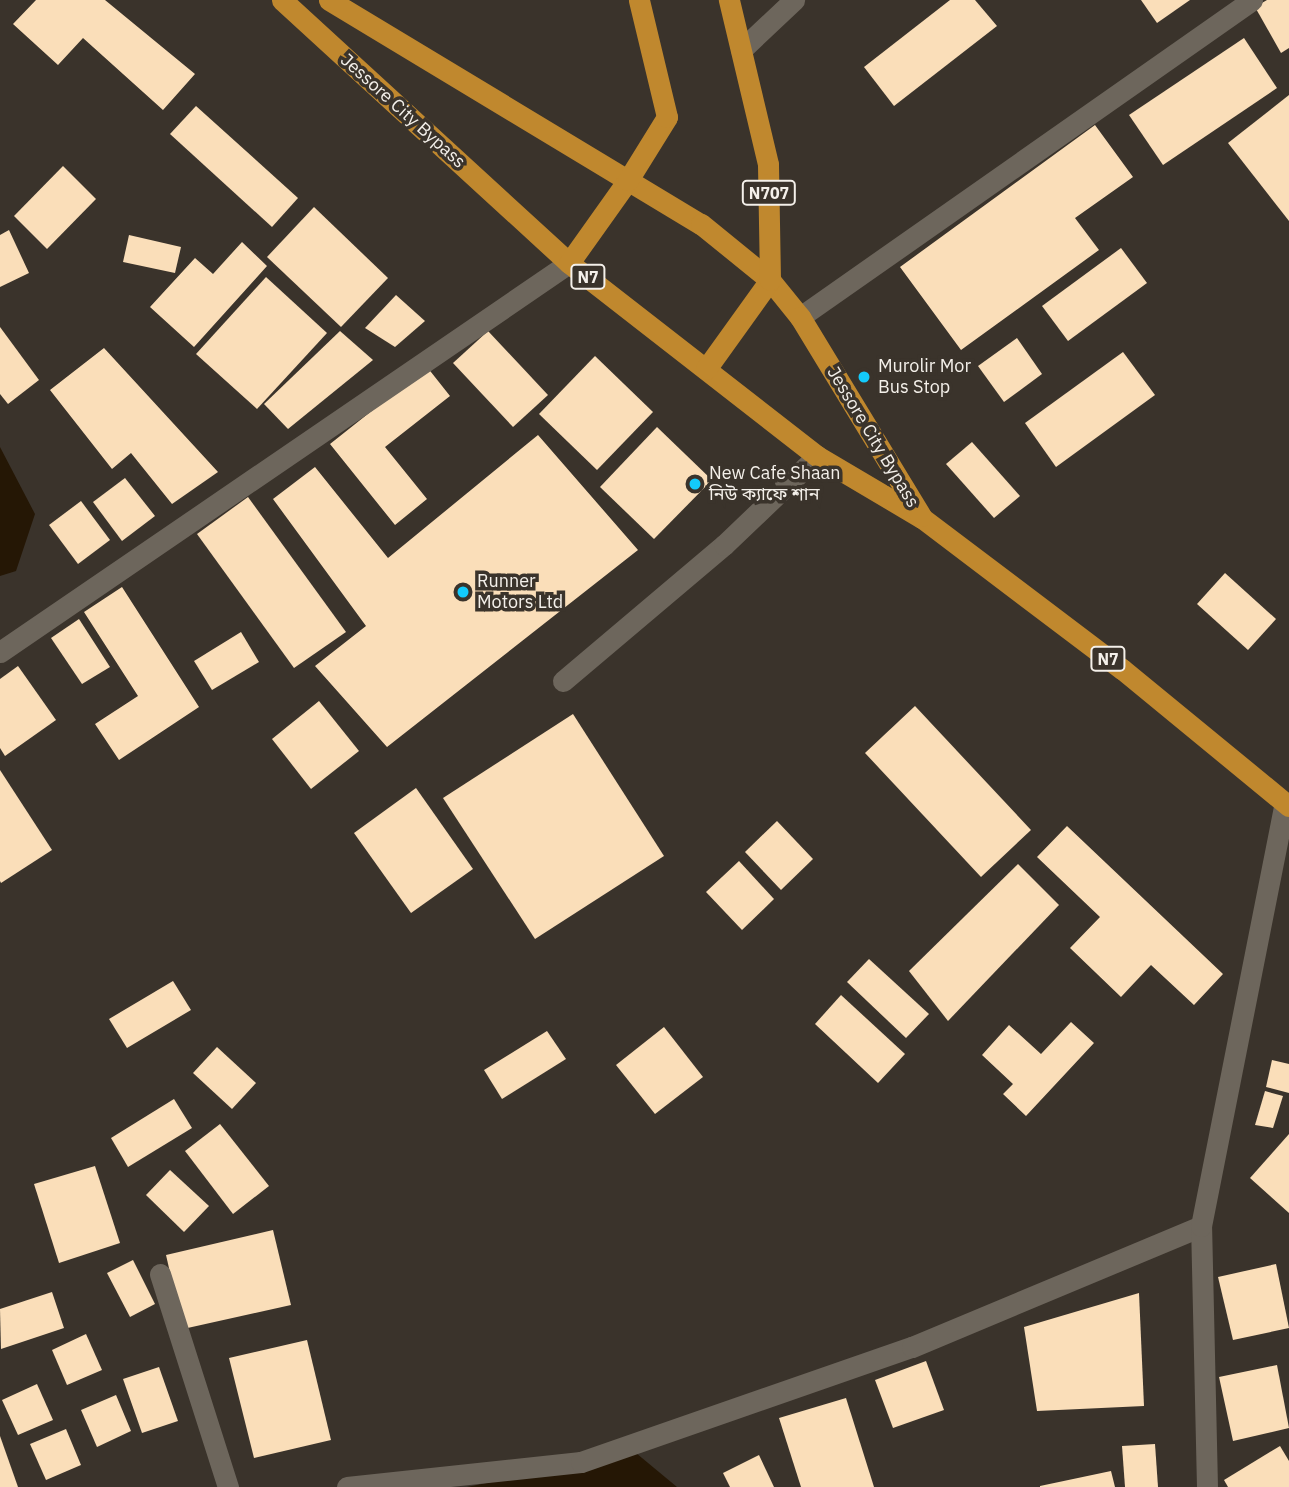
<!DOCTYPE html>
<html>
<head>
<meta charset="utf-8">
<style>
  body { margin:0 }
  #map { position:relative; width:1289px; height:1487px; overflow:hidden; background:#3a332b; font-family:"IBM Plex Sans","Noto Sans Bengali",sans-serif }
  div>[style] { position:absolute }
  .water>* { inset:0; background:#251705 }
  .building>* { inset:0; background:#fadeb9 }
  .service>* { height:21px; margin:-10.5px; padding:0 10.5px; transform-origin:10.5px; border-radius:10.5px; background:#6d665c }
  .minor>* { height:21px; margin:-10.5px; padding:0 10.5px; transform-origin:10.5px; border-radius:10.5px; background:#6d665c }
  .trunk>* { height:21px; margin:-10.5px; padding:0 10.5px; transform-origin:10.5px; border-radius:10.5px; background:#c0882e }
  .dots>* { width:19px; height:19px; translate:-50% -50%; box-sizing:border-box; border:4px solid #3a332b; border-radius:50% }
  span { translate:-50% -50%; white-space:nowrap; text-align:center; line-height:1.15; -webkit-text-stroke:7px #3a332b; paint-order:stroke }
  .shield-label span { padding:2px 5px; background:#3a332b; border:2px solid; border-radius:5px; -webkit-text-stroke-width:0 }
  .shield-label { font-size:16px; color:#f4f0ea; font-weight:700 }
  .street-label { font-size:18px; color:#f4f0ea }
  .poi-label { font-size:18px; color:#f4f0ea }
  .left { translate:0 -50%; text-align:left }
</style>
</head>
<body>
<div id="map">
  <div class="water">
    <i style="clip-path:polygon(0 447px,35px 514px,16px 571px,0 576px)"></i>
    <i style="clip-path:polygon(636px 1453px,677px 1487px,467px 1487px)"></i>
  </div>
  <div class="building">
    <i style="clip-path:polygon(36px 0,105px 0,195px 74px,163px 110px,83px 38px,58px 65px,13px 24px)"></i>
    <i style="clip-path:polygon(950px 0,975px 0,997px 26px,894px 106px,864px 67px)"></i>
    <i style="clip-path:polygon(1141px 0,1190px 0,1157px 23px)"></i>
    <i style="clip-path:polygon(1267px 0,1289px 0,1289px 48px,1281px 53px,1255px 7px)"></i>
    <i style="clip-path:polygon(1244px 38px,1277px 88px,1163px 165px,1129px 115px)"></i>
    <i style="clip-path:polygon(1289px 95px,1289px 221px,1228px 143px)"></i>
    <i style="clip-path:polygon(196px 106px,298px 198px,272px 227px,170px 134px)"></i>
    <i style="clip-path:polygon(1095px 125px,1133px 177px,1075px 218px,1099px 250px,961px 350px,900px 267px)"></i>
    <i style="clip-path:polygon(63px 166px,96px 199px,47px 249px,14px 216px)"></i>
    <i style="clip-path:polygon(314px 207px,388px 278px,341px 327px,267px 257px)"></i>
    <i style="clip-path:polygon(9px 230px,29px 273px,0 287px,0 235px)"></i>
    <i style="clip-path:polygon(129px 235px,181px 247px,175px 273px,123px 262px)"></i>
    <i style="clip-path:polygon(242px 242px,267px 266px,194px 347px,150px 307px,195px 258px,213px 274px)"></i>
    <i style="clip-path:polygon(1121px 248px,1147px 283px,1068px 341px,1042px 306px)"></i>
    <i style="clip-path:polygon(266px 277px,327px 333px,257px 409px,196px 354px)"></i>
    <i style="clip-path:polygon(396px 295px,425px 321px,395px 347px,365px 328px)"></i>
    <i style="clip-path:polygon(0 327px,39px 380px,8px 404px,0 394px)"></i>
    <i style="clip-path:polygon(340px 331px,373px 360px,288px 429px,264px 404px)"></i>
    <i style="clip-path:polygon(488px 331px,548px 395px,513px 427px,453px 363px)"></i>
    <i style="clip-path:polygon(1017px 338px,1042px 374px,1004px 402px,978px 366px)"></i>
    <i style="clip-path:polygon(104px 348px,218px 472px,172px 504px,131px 453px,112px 469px,50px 390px)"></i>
    <i style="clip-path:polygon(1123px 352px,1155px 395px,1056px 467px,1025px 423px)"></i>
    <i style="clip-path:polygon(595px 356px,653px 412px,597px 470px,539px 414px)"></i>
    <i style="clip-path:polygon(427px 367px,450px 396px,385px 447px,427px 499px,395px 525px,330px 444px)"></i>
    <i style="clip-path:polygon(657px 427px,712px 480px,654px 539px,600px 487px)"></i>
    <i style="clip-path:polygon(538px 435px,638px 550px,387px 747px,315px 666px,366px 626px,273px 499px,315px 467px,388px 558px)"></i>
    <i style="clip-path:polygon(972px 442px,1020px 496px,994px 518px,946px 464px)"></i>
    <i style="clip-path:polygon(125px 478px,155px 516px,122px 541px,93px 502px)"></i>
    <i style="clip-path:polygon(248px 497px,346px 632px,294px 668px,197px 534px)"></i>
    <i style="clip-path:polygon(81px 501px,110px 540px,78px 564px,49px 525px)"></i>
    <i style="clip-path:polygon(1225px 573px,1276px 619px,1248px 650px,1197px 604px)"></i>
    <i style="clip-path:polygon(122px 587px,199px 707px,119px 760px,95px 724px,138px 696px,84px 612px)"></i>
    <i style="clip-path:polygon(79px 619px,110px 667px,82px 684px,51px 638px)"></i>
    <i style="clip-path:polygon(241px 632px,259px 662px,212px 690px,194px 661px)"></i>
    <i style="clip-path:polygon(18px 666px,56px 720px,5px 756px,0 748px,0 679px)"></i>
    <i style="clip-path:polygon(319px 701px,359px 751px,311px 789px,272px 739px)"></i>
    <i style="clip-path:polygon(915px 706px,1031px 830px,981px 877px,865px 753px)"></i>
    <i style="clip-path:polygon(573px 714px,664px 856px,535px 939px,443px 798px)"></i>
    <i style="clip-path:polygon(0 770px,52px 850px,1px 883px,0 881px)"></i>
    <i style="clip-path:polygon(416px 788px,473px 869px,411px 913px,354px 833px)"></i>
    <i style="clip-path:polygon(777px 821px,813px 859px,781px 890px,745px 852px)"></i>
    <i style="clip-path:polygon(1067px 826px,1223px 974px,1194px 1005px,1151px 965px,1121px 997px,1070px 948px,1100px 917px,1037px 857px)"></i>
    <i style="clip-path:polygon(739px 861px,774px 899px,742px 930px,706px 892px)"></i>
    <i style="clip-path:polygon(1018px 864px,1059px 905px,948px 1021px,909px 971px)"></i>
    <i style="clip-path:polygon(869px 959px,929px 1014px,906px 1038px,847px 982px)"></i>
    <i style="clip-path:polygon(173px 981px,191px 1010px,127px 1048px,109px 1019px)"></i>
    <i style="clip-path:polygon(841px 995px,905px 1054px,878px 1083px,815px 1024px)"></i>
    <i style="clip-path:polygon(1071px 1022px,1094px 1043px,1026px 1116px,1003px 1094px,1013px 1084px,982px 1055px,1009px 1025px,1041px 1054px)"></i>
    <i style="clip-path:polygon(664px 1027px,703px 1077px,655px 1114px,616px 1065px)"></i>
    <i style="clip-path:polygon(547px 1031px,566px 1059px,502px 1099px,484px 1070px)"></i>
    <i style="clip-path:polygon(217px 1047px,256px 1083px,232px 1109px,193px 1073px)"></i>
    <i style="clip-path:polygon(1272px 1060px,1289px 1064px,1289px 1093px,1266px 1087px)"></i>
    <i style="clip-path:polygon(1265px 1091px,1283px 1096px,1273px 1128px,1255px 1125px)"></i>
    <i style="clip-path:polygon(174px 1099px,192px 1128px,128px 1167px,111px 1138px)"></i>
    <i style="clip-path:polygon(220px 1124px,269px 1186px,233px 1214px,185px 1151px)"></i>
    <i style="clip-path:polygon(1289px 1134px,1289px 1213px,1250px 1178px)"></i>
    <i style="clip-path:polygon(95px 1166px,120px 1243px,59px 1263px,34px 1184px)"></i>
    <i style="clip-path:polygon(170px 1170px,209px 1206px,184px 1232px,146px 1195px)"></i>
    <i style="clip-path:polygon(273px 1230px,291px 1305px,183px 1329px,166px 1255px)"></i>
    <i style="clip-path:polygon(133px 1260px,155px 1304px,130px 1317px,107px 1273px)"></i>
    <i style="clip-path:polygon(1276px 1264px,1289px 1328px,1233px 1340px,1218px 1277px)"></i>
    <i style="clip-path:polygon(52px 1292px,64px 1328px,1px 1349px,0 1309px)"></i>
    <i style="clip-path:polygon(1139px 1293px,1144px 1406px,1037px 1411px,1024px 1327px)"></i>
    <i style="clip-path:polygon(86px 1334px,102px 1370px,67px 1385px,52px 1350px)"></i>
    <i style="clip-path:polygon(307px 1340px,331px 1440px,254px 1458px,229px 1358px)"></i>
    <i style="clip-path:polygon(926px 1361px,944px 1410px,893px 1428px,875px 1380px)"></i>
    <i style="clip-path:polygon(1277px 1365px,1289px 1428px,1233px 1441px,1219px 1377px)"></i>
    <i style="clip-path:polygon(159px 1367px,178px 1421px,142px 1433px,123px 1379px)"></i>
    <i style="clip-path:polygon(37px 1384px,53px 1420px,18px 1435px,2px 1400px)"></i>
    <i style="clip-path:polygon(116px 1395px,131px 1431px,97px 1447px,81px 1410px)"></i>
    <i style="clip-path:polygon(846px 1398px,874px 1487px,801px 1487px,779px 1418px)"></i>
    <i style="clip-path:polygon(66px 1429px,81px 1465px,46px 1480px,30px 1444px)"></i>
    <i style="clip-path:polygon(0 1436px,18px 1487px,0 1487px)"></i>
    <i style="clip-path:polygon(1155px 1444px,1158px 1487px,1125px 1487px,1122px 1446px)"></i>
    <i style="clip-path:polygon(1280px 1446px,1289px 1461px,1289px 1487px,1228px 1487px,1224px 1480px)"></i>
    <i style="clip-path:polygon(759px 1455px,774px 1487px,730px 1487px,723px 1473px)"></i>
    <i style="clip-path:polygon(1111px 1471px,1115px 1487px,1040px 1487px,1040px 1486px)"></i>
  </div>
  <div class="service">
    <i style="left:563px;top:681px;width:211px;rotate:-40.2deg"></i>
    <i style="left:724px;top:545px;width:129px;rotate:-43.7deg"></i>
  </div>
  <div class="minor">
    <i style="left:741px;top:50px;width:73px;rotate:-43.3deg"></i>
    <i style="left:800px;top:317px;width:552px;rotate:-35.04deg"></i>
    <i style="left:0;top:652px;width:689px;rotate:-34.36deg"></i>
    <i style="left:160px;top:1274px;width:224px;rotate:72.3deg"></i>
    <i style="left:347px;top:1487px;width:235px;rotate:-6.1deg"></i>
    <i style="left:581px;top:1462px;width:350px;rotate:-19.2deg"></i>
    <i style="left:912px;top:1347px;width:313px;rotate:-22.7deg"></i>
    <i style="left:1207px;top:1487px;width:261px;rotate:-91.3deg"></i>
    <i style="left:1201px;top:1226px;width:431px;rotate:-78.8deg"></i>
  </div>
  <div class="trunk">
    <i style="left:282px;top:0;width:389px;rotate:42.5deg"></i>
    <i style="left:569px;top:263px;width:314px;rotate:37.9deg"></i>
    <i style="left:817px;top:456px;width:122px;rotate:30.6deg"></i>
    <i style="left:922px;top:518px;width:251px;rotate:37.1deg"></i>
    <i style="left:1122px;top:669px;width:216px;rotate:39.4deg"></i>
    <i style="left:329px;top:0;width:434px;rotate:31.1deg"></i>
    <i style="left:701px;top:224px;width:89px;rotate:39.1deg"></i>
    <i style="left:770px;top:280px;width:48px;rotate:51deg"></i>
    <i style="left:800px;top:317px;width:233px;rotate:58.7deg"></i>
    <i style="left:569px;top:263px;width:102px;rotate:-54.6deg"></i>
    <i style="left:628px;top:180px;width:74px;rotate:-58.2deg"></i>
    <i style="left:667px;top:117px;width:120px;rotate:-103.5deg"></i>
    <i style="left:706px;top:369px;width:110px;rotate:-54.3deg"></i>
    <i style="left:770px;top:280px;width:116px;rotate:-91deg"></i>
    <i style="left:768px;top:164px;width:169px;rotate:-103.4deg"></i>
  </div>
  <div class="dots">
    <i style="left:864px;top:377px;background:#13cafb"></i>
    <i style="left:695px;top:484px;background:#13cafb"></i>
    <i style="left:463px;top:592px;background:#13cafb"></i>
  </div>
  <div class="shield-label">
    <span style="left:769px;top:193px">N707</span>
    <span style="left:588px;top:277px">N7</span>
    <span style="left:1108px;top:659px">N7</span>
  </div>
  <div class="street-label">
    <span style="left:403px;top:111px;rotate:42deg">Jessore City Bypass</span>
    <span style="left:873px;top:437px;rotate:59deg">Jessore City Bypass</span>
  </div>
  <div class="poi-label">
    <span class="left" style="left:878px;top:377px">Murolir Mor<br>Bus Stop</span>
    <span class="left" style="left:709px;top:484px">New Cafe Shaan<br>নিউ ক্যাফে শান</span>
    <span class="left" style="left:477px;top:592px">Runner<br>Motors Ltd</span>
  </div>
</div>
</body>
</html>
